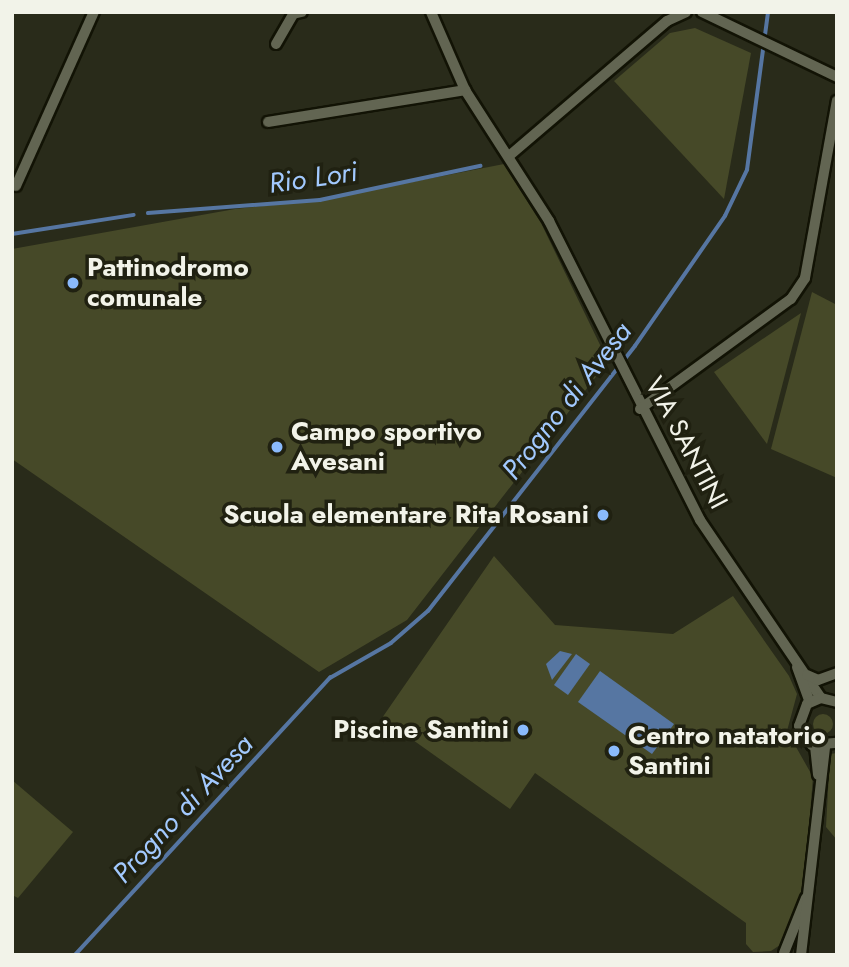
<!DOCTYPE html>
<html>
<head>
<meta charset="utf-8">
<style>
  body { margin:0 }
  #map { position:relative; width:849px; height:967px; overflow:hidden; background:#292b1a; font-family:Jost,sans-serif }
  div>[style] { position:absolute }
  .green>* { inset:0; background:#464928 }
  .round { border-radius:50% }
  .water>* { inset:0; background:#5676a2 }
  .stream>* { height:3.5px; margin:-1.75px; padding:0 1.75px; transform-origin:1.75px; border-radius:1.75px; background:#5676a2 }
  .roads { filter:drop-shadow(2px 0 #121305) drop-shadow(-2px 0 #121305) drop-shadow(0 2px #121305) drop-shadow(0 -2px #121305) }
  .street>* { height:10px; margin:-5px; padding:0 5px; transform-origin:5px; border-radius:5px; background:#626552 }
  .dots>* { width:19px; height:19px; translate:-50% -50%; box-sizing:border-box; border:4px solid #202111; border-radius:50% }
  span { translate:-50% -50%; white-space:nowrap; text-align:center; line-height:1.15; -webkit-text-stroke:7px #202111; paint-order:stroke }
  .poi-label { font-size:26px; color:#f2f3e9; font-weight:700 }
  .left { translate:0 -50%; text-align:left }
  .right { translate:-100% -50%; text-align:right }
  .street-label { font-size:26px; color:#f2f3e9 }
  .water-label { font-size:28px; color:#a2c9fe; font-style:italic }
  .frame { position:absolute; inset:0; border:14px solid #f2f3e9; pointer-events:none }
</style>
</head>
<body>
<div id="map">
  <div class="green">
    <i style="clip-path:polygon(695px 28px,751px 53px,724px 199px,614px 81px,670px 33px)"></i>
    <i style="clip-path:polygon(504px 164px,541px 223px,603px 351px,596px 351px,605px 365px,407px 620px,319px 672px,12px 459px,12px 249px,235px 209px,320px 200px)"></i>
    <i style="clip-path:polygon(812px 292px,837px 305px,837px 478px,771px 449px)"></i>
    <i style="clip-path:polygon(801px 313px,767px 444px,714px 372px)"></i>
    <i style="clip-path:polygon(494px 556px,555px 625px,673px 634px,733px 596px,789px 676px,797px 694px,787px 731px,813px 777px,805px 876px,797px 911px,780px 945px,771px 951px,753px 952px,746px 944px,746px 923px,535px 773px,510px 809px,382px 718px)"></i>
    <i class="round" style="left:813px;top:714px;width:20px;height:20px"></i>
    <i style="clip-path:polygon(837px 753px,837px 840px,826px 827px,830px 754px)"></i>
    <i style="clip-path:polygon(12px 780px,73px 832px,18px 898px,12px 895px)"></i>
  </div>
  <div class="water">
    <i style="clip-path:polygon(560px 651px,572px 654px,552px 680px,546px 664px)"></i>
    <i style="clip-path:polygon(576px 654px,590px 664px,568px 695px,554px 685px)"></i>
    <i style="clip-path:polygon(600px 671px,674px 724px,652px 754px,578px 702px)"></i>
  </div>
  <div class="stream">
    <i style="left:148px;top:213px;width:172px;rotate:-4.3deg"></i>
    <i style="left:320px;top:200px;width:164px;rotate:-12deg"></i>
    <i style="left:12px;top:234px;width:123px;rotate:-8.9deg"></i>
    <i style="left:75px;top:955px;width:377px;rotate:-47.4deg"></i>
    <i style="left:330px;top:678px;width:70px;rotate:-29.8deg"></i>
    <i style="left:391px;top:643px;width:49px;rotate:-40.9deg"></i>
    <i style="left:428px;top:611px;width:336px;rotate:-52deg"></i>
    <i style="left:635px;top:346px;width:158px;rotate:-55.3deg"></i>
    <i style="left:725px;top:216px;width:51px;rotate:-64.4deg"></i>
    <i style="left:747px;top:170px;width:159px;rotate:-82.4deg"></i>
  </div>
  <div class="roads">
    <div class="street">
      <i style="left:431px;top:12px;width:85px;rotate:66.4deg"></i>
      <i style="left:465px;top:90px;width:156px;rotate:57.3deg"></i>
      <i style="left:549px;top:221px;width:335px;rotate:63.2deg"></i>
      <i style="left:700px;top:520px;width:215px;rotate:55.8deg"></i>
      <i style="left:702px;top:12px;width:150px;rotate:25.7deg"></i>
      <i style="left:276px;top:44px;width:34px;rotate:-60deg"></i>
      <i style="left:293px;top:14px;width:9px;rotate:-13deg"></i>
      <i style="left:268px;top:122px;width:200px;rotate:-9.2deg"></i>
      <i style="left:509px;top:156px;width:208px;rotate:-40.5deg"></i>
      <i style="left:667px;top:21px;width:21px;rotate:-25deg"></i>
      <i style="left:16px;top:186px;width:191px;rotate:-65.9deg"></i>
      <i style="left:640px;top:409px;width:187px;rotate:-36.1deg"></i>
      <i style="left:791px;top:299px;width:25px;rotate:-56deg"></i>
      <i style="left:805px;top:278px;width:180px;rotate:-79.8deg"></i>
      <i style="left:797px;top:667px;width:37px;rotate:70deg"></i>
      <i style="left:807px;top:675px;width:12px;rotate:24deg"></i>
      <i style="left:818px;top:680px;width:20px;rotate:-20deg"></i>
      <i style="left:837px;top:702px;width:16px;rotate:-166deg"></i>
      <i style="left:821px;top:698px;width:15px;rotate:157deg"></i>
      <i style="left:807px;top:704px;width:23px;rotate:110deg"></i>
      <i style="left:799px;top:726px;width:23px;rotate:56deg"></i>
      <i style="left:812px;top:745px;width:25px;rotate:-5deg"></i>
      <i style="left:815px;top:746px;width:29px;rotate:84deg"></i>
      <i style="left:784px;top:953px;width:59px;rotate:-68.2deg"></i>
      <i style="left:801px;top:955px;width:209px;rotate:-83.4deg"></i>
    </div>
  </div>
  <div class="dots">
    <i style="left:73px;top:283px;background:#8abafc"></i>
    <i style="left:277px;top:447px;background:#8abafc"></i>
    <i style="left:603px;top:515px;background:#8abafc"></i>
    <i style="left:523px;top:730px;background:#8abafc"></i>
    <i style="left:614px;top:751px;background:#8abafc"></i>
  </div>
  <div class="poi-label">
    <span class="left" style="left:87px;top:283px">Pattinodromo<br>comunale</span>
    <span class="left" style="left:291px;top:447px">Campo sportivo<br>Avesani</span>
    <span class="right" style="left:589px;top:515px">Scuola elementare Rita Rosani</span>
    <span class="right" style="left:509px;top:730px">Piscine Santini</span>
    <span class="left" style="left:628px;top:751px">Centro natatorio<br>Santini</span>
  </div>
  <div class="street-label">
    <span style="left:686px;top:443px;rotate:62deg">VIA SANTINI</span>
  </div>
  <div class="water-label">
    <span style="left:313px;top:178px;rotate:-8deg">Rio Lori</span>
    <span style="left:567px;top:401px;rotate:-52deg">Progno di Avesa</span>
    <span style="left:183px;top:809px;rotate:-47deg">Progno di Avesa</span>
  </div>
  <div class="frame"></div>
</div>
</body>
</html>
